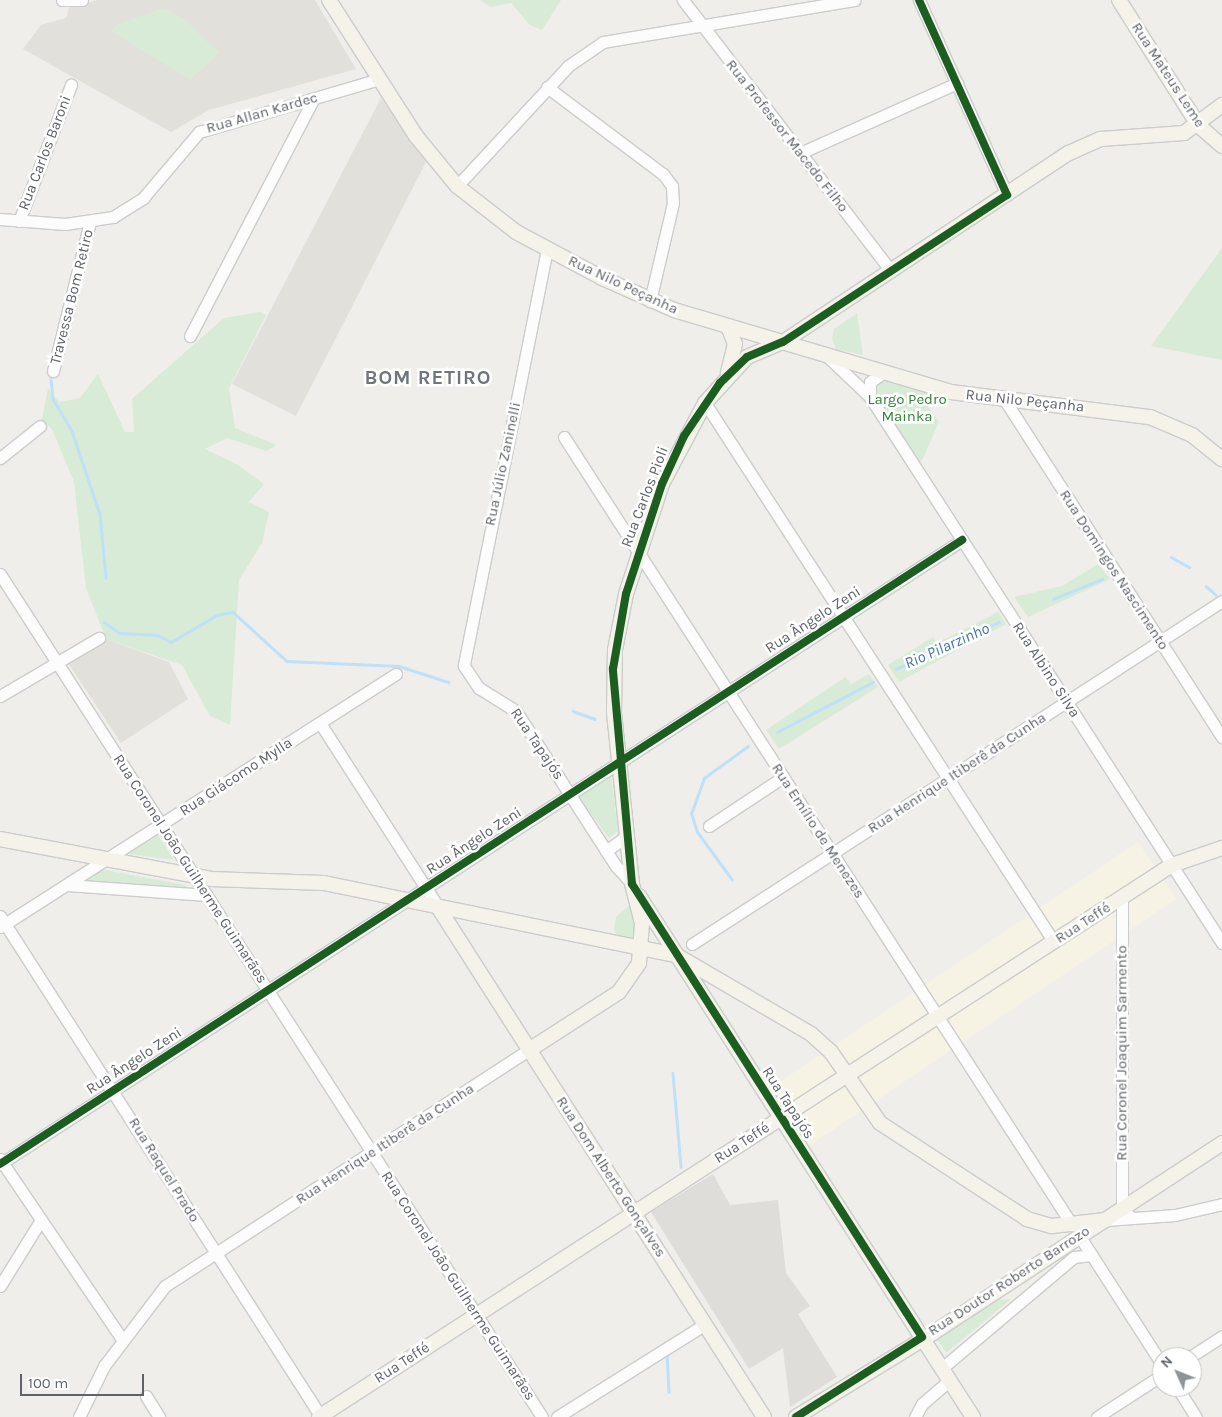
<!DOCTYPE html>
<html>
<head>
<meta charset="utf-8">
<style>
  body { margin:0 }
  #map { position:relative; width:1222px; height:1417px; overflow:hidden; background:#efeeea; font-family:Karla,sans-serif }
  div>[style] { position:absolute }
  .commercial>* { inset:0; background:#f7f3e4 }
  .industrial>* { inset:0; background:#dfddda }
  .education>* { inset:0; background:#e2e0da }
  .green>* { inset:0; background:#d8ebd6 }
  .stream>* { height:2.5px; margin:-1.25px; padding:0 1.25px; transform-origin:1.25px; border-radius:1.25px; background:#bfe0f9 }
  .roads { filter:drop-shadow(1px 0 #cbcccc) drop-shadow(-1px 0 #cbcccc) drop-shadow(0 1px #cbcccc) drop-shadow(0 -1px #cbcccc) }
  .minor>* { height:11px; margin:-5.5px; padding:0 5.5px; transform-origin:5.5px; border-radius:5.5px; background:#fdfcfc }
  .major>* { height:14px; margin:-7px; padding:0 7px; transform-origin:7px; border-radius:7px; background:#f4f2e9 }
  .cycleway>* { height:8px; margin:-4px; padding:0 4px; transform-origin:4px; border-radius:4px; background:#1b5e20 }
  span { translate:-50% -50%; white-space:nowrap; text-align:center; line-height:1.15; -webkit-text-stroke:5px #fff; paint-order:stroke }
  .street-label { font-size:15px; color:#5f6368 }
  .park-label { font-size:15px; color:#348238 }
  .water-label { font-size:16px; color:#4174aa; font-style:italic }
  .district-label { font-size:20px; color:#70757a; font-weight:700; letter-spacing:1px }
  .north { position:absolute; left:1152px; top:1347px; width:50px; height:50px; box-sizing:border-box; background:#fff; border:1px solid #bfc1c3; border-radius:50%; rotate:314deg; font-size:14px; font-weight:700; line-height:20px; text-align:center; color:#5f6368 }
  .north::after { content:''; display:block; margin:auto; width:18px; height:22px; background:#919496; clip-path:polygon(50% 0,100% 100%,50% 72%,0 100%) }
  .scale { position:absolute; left:20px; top:1374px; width:124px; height:22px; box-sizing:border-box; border:2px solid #5f6368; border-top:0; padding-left:6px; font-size:15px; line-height:18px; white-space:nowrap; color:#5f6368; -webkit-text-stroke:4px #fff; paint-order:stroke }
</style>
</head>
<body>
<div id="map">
  <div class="commercial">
    <i style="clip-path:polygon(1138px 842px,1176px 899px,810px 1145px,771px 1088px)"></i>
  </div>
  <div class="industrial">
    <i style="clip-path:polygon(713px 1174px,730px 1205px,778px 1200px,786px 1273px,810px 1306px,798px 1314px,837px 1377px,790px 1407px,783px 1348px,749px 1369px,651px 1212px)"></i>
  </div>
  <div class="education">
    <i style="clip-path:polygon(98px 0,315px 0,356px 69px,209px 110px,171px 132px,23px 49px,41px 25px,66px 18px,69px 8px)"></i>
    <i style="clip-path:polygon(381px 98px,426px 162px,296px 416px,232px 384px)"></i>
    <i style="clip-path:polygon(106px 639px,169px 662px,188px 699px,121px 743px,68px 663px)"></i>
  </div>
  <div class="green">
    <i style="clip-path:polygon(480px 0,561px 0,542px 30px,530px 25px,511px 3px,491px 7px)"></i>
    <i style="clip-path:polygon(163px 8px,183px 18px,219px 53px,190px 80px,111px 31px,118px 24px)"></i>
    <i style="clip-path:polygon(1222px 248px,1222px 360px,1151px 346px,1154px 342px)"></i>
    <i style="clip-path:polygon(260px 312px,266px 315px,229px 388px,235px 428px,277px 445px,266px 451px,227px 438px,205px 449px,238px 465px,264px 484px,249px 502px,269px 512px,262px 543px,239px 580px,230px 725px,210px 716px,182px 665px,106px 639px,86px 588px,74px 482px,52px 429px,42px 420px,48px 388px,59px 402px,80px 398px,98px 374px,125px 432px,134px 432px,132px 399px,224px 318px)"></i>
    <i style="clip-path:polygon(857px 313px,863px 355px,836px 349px,832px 338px,834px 329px)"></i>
    <i style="clip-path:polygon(881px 380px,933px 394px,927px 405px,939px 422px,921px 463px,874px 394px,874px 383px)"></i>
    <i style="clip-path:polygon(1098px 564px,1110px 579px,1028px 617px,1014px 597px,1062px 586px)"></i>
    <i style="clip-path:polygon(998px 612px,1006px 624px,899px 682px,888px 665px,933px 637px,937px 643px)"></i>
    <i style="clip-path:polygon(869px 674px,878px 687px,779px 749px,766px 730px,846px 677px,851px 684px)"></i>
    <i style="clip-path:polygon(611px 773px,618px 831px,609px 838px,577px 795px)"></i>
    <i style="clip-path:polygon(158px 835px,174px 860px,129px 854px)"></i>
    <i style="clip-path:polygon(100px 869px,185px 885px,190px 891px,79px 882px)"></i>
    <i style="clip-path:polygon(631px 904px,635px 914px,639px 942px,618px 938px,614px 930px,616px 917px)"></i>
    <i style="clip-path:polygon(1011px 1299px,946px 1353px,937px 1339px,995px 1300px)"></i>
  </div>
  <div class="stream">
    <i style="left:51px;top:379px;width:20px;rotate:84deg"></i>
    <i style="left:53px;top:399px;width:37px;rotate:59deg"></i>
    <i style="left:72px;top:431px;width:88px;rotate:71.4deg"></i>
    <i style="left:100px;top:514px;width:64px;rotate:84.6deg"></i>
    <i style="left:1171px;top:557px;width:21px;rotate:29deg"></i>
    <i style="left:1206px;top:586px;width:13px;rotate:42deg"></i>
    <i style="left:1053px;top:599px;width:53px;rotate:-22.2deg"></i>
    <i style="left:104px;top:622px;width:19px;rotate:35deg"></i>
    <i style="left:120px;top:633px;width:38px;rotate:3deg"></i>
    <i style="left:158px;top:635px;width:15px;rotate:28deg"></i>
    <i style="left:171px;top:642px;width:53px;rotate:-30.4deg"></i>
    <i style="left:217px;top:615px;width:16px;rotate:-11deg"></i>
    <i style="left:233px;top:612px;width:73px;rotate:42.2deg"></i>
    <i style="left:287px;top:661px;width:112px;rotate:2.6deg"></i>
    <i style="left:399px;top:666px;width:52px;rotate:18.1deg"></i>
    <i style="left:896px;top:669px;width:113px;rotate:-24.5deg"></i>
    <i style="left:573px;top:711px;width:23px;rotate:20deg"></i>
    <i style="left:777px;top:732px;width:108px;rotate:-27.5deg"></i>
    <i style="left:732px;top:880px;width:59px;rotate:-126.1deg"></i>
    <i style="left:697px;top:832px;width:19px;rotate:-108deg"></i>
    <i style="left:691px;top:814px;width:38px;rotate:-70deg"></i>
    <i style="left:704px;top:778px;width:54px;rotate:-36deg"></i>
    <i style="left:673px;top:1073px;width:94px;rotate:85.1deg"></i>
    <i style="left:667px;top:1353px;width:39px;rotate:87deg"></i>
  </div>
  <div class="roads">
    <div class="minor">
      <i style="left:62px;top:0;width:20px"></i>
      <i style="left:683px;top:0;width:342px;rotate:52.5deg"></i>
      <i style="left:919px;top:0;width:214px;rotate:65.7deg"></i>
      <i style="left:547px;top:87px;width:145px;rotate:36.9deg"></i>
      <i style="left:663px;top:174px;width:15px;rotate:53deg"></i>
      <i style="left:672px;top:186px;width:17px;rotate:87deg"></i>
      <i style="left:673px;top:203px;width:101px;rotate:103.2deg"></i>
      <i style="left:800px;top:153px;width:172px;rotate:-24deg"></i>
      <i style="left:457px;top:186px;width:163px;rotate:-47.2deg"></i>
      <i style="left:568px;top:66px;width:42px;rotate:-34.4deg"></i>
      <i style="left:603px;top:42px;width:255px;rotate:-9.5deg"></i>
      <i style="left:0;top:219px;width:65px;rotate:4.4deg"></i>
      <i style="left:65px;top:224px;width:49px;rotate:-8.3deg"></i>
      <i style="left:113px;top:217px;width:36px;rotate:-32deg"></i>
      <i style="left:143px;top:198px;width:87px;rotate:-49.7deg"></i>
      <i style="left:199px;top:132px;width:188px;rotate:-16.4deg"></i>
      <i style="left:19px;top:221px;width:146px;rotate:-69.1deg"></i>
      <i style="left:547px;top:249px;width:425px;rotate:101.3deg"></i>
      <i style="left:464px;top:666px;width:27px;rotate:56deg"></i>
      <i style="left:479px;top:688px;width:44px;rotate:31.9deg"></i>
      <i style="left:516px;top:711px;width:184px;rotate:57.2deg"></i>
      <i style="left:616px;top:866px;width:24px;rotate:48deg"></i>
      <i style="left:190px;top:336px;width:268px;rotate:-62.5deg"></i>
      <i style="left:827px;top:356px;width:59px;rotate:43.6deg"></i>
      <i style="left:870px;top:397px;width:650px;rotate:57.19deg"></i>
      <i style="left:53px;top:371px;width:154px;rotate:-76.1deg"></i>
      <i style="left:870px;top:397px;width:15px;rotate:-90deg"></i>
      <i style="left:870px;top:382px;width:16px;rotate:-35deg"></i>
      <i style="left:1006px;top:402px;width:399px;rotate:57.2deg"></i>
      <i style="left:705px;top:403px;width:642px;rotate:57.08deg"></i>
      <i style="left:564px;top:437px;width:938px;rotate:57.19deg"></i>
      <i style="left:0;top:458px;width:51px;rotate:-38.7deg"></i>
      <i style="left:0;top:574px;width:1002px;rotate:57.26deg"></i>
      <i style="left:0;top:696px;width:115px;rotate:-30.4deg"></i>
      <i style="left:320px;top:723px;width:219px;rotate:57.3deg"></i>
      <i style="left:709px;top:826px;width:89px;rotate:-33.5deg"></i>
      <i style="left:606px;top:851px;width:26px;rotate:-36deg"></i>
      <i style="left:67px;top:885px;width:140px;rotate:4.1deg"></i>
      <i style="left:1122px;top:897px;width:312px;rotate:90deg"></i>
      <i style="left:1122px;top:1209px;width:13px;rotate:42deg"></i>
      <i style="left:0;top:916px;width:595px;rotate:57.35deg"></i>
      <i style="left:0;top:927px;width:470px;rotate:-32.6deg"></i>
      <i style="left:692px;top:944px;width:631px;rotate:-32.91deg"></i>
      <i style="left:0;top:1159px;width:217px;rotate:55.9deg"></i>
      <i style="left:0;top:1164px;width:1147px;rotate:-32.97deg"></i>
      <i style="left:1106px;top:1220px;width:69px;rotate:-4.1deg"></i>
      <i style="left:1175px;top:1215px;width:48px;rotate:-13.2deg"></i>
      <i style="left:1080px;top:1237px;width:151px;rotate:57.2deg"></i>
      <i style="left:0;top:1286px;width:78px;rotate:-58.2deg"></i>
      <i style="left:1190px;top:1357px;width:38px;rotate:-33deg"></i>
      <i style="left:942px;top:1368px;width:172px;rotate:-40.1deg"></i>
      <i style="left:1074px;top:1257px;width:18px;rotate:-6deg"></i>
      <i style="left:1177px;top:1387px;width:36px;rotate:58deg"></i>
      <i style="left:146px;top:1396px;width:25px;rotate:58deg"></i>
      <i style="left:79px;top:1417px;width:57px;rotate:-63.9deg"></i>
      <i style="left:104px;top:1366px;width:101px;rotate:-52.7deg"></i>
      <i style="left:165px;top:1286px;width:434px;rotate:-33deg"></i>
      <i style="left:557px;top:1417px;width:175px;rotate:-32.1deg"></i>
      <i style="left:915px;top:1417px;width:15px;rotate:-62deg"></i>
      <i style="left:922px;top:1404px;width:37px;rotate:-41deg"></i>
      <i style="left:1097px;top:1417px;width:77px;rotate:-32.9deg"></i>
    </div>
    <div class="major">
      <i style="left:329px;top:0;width:161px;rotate:57.4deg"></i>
      <i style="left:416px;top:136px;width:65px;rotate:50.6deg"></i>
      <i style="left:457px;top:186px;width:75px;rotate:37.9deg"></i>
      <i style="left:516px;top:232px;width:98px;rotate:28.1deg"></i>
      <i style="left:602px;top:278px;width:79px;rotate:24deg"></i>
      <i style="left:674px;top:310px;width:289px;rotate:16.5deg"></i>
      <i style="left:951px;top:392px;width:201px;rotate:7.2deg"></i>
      <i style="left:1150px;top:417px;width:46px;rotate:23.2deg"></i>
      <i style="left:1192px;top:435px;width:38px;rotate:39deg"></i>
      <i style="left:1119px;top:0;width:148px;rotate:57.7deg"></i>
      <i style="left:1198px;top:125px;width:32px;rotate:41deg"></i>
      <i style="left:728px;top:326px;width:19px;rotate:69deg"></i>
      <i style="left:735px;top:344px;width:30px;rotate:104deg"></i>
      <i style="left:0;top:839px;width:215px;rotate:10.7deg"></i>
      <i style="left:211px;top:879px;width:113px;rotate:2deg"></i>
      <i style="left:324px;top:883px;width:359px;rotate:11.6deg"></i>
      <i style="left:676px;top:955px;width:156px;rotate:30.3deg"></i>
      <i style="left:811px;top:1034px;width:27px;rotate:42deg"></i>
      <i style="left:831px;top:1052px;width:86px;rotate:55.4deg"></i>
      <i style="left:880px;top:1123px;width:176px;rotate:33.1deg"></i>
      <i style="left:1027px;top:1219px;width:26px;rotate:16deg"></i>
      <i style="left:1052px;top:1226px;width:54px;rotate:-6.3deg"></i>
      <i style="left:639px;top:896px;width:619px;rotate:57.34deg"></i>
      <i style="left:438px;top:907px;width:605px;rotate:57.41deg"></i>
      <i style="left:529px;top:1050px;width:107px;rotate:-32.8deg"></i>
      <i style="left:619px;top:992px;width:35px;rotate:-55deg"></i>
      <i style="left:639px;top:963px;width:40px;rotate:-85.7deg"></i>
      <i style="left:642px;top:923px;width:40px;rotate:-104.4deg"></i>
      <i style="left:632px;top:884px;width:173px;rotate:-96deg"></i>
      <i style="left:614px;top:712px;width:62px;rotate:-89.1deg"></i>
      <i style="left:615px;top:650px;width:57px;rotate:-78.9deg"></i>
      <i style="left:626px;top:594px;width:116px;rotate:-71.9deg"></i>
      <i style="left:662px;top:484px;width:92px;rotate:-62deg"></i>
      <i style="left:705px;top:403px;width:62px;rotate:-47.6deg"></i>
      <i style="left:747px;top:357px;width:39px;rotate:-23deg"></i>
      <i style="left:783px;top:342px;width:343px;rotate:-33.5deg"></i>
      <i style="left:1069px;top:153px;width:35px;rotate:-24deg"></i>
      <i style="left:1101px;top:139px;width:83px;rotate:-4.1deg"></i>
      <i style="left:1184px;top:133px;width:47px;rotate:-36.4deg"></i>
      <i style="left:319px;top:1417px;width:1016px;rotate:-32.91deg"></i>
      <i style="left:1172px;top:865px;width:53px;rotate:-18.8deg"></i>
      <i style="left:796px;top:1417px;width:161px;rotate:-31.5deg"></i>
      <i style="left:933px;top:1333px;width:346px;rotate:-33.3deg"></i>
    </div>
  </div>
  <div class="cycleway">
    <i style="left:0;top:1164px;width:1147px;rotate:-32.97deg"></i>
    <i style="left:796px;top:1417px;width:149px;rotate:-32.4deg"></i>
    <i style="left:922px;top:1337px;width:538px;rotate:-122.63deg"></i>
    <i style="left:632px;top:884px;width:216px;rotate:-95.1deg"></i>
    <i style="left:613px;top:669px;width:76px;rotate:-80.2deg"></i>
    <i style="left:626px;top:594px;width:116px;rotate:-71.9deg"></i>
    <i style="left:662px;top:484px;width:53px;rotate:-65.4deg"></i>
    <i style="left:684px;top:436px;width:64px;rotate:-55.8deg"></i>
    <i style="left:720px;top:383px;width:37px;rotate:-44deg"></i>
    <i style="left:747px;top:357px;width:39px;rotate:-23deg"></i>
    <i style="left:783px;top:342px;width:268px;rotate:-33.3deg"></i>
    <i style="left:1007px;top:195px;width:214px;rotate:-114.3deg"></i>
  </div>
  <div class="street-label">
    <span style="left:1168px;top:75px;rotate:57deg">Rua Mateus Leme</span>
    <span style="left:262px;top:113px;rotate:-16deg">Rua Allan Kardec</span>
    <span style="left:787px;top:136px;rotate:52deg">Rua Professor Macedo Filho</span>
    <span style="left:45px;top:153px;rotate:-69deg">Rua Carlos Baroni</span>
    <span style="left:623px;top:285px;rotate:25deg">Rua Nilo Peçanha</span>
    <span style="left:72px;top:297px;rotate:-76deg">Travessa Bom Retiro</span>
    <span style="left:1025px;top:401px;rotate:6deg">Rua Nilo Peçanha</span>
    <span style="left:503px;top:464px;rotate:-78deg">Rua Júlio Zaninelli</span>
    <span style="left:645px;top:497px;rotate:-69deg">Rua Carlos Pioli</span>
    <span style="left:1114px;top:570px;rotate:57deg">Rua Domingos Nascimento</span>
    <span style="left:813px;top:620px;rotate:-33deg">Rua Ângelo Zeni</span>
    <span style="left:1046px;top:670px;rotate:57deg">Rua Albino Silva</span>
    <span style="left:537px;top:744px;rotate:56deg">Rua Tapajós</span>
    <span style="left:957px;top:773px;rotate:-33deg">Rua Henrique Itiberê da Cunha</span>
    <span style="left:236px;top:777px;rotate:-33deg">Rua Giácomo Mylla</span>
    <span style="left:818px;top:831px;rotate:57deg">Rua Emílio de Menezes</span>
    <span style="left:474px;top:841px;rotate:-33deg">Rua Ângelo Zeni</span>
    <span style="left:190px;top:869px;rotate:57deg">Rua Coronel João Guilherme Guimarães</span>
    <span style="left:1083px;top:923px;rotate:-33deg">Rua Teffé</span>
    <span style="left:1122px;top:1053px;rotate:-90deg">Rua Coronel Joaquim Sarmento</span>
    <span style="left:134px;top:1061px;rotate:-33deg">Rua Ângelo Zeni</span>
    <span style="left:788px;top:1103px;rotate:57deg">Rua Tapajós</span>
    <span style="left:742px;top:1143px;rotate:-33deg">Rua Teffé</span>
    <span style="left:385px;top:1144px;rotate:-33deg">Rua Henrique Itiberê da Cunha</span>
    <span style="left:164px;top:1170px;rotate:58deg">Rua Raquel Prado</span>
    <span style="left:611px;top:1177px;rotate:57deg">Rua Dom Alberto Gonçalves</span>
    <span style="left:1009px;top:1281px;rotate:-33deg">Rua Doutor Roberto Barrozo</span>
    <span style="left:458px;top:1286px;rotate:57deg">Rua Coronel João Guilherme Guimarães</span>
    <span style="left:402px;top:1363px;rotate:-33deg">Rua Teffé</span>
  </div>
  <div class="park-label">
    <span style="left:907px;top:408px">Largo Pedro<br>Mainka</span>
  </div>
  <div class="water-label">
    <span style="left:947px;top:646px;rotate:-24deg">Rio Pilarzinho</span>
  </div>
  <div class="district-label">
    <span style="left:428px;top:377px">BOM RETIRO</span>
  </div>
  <div class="north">N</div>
  <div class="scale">100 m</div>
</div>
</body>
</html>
